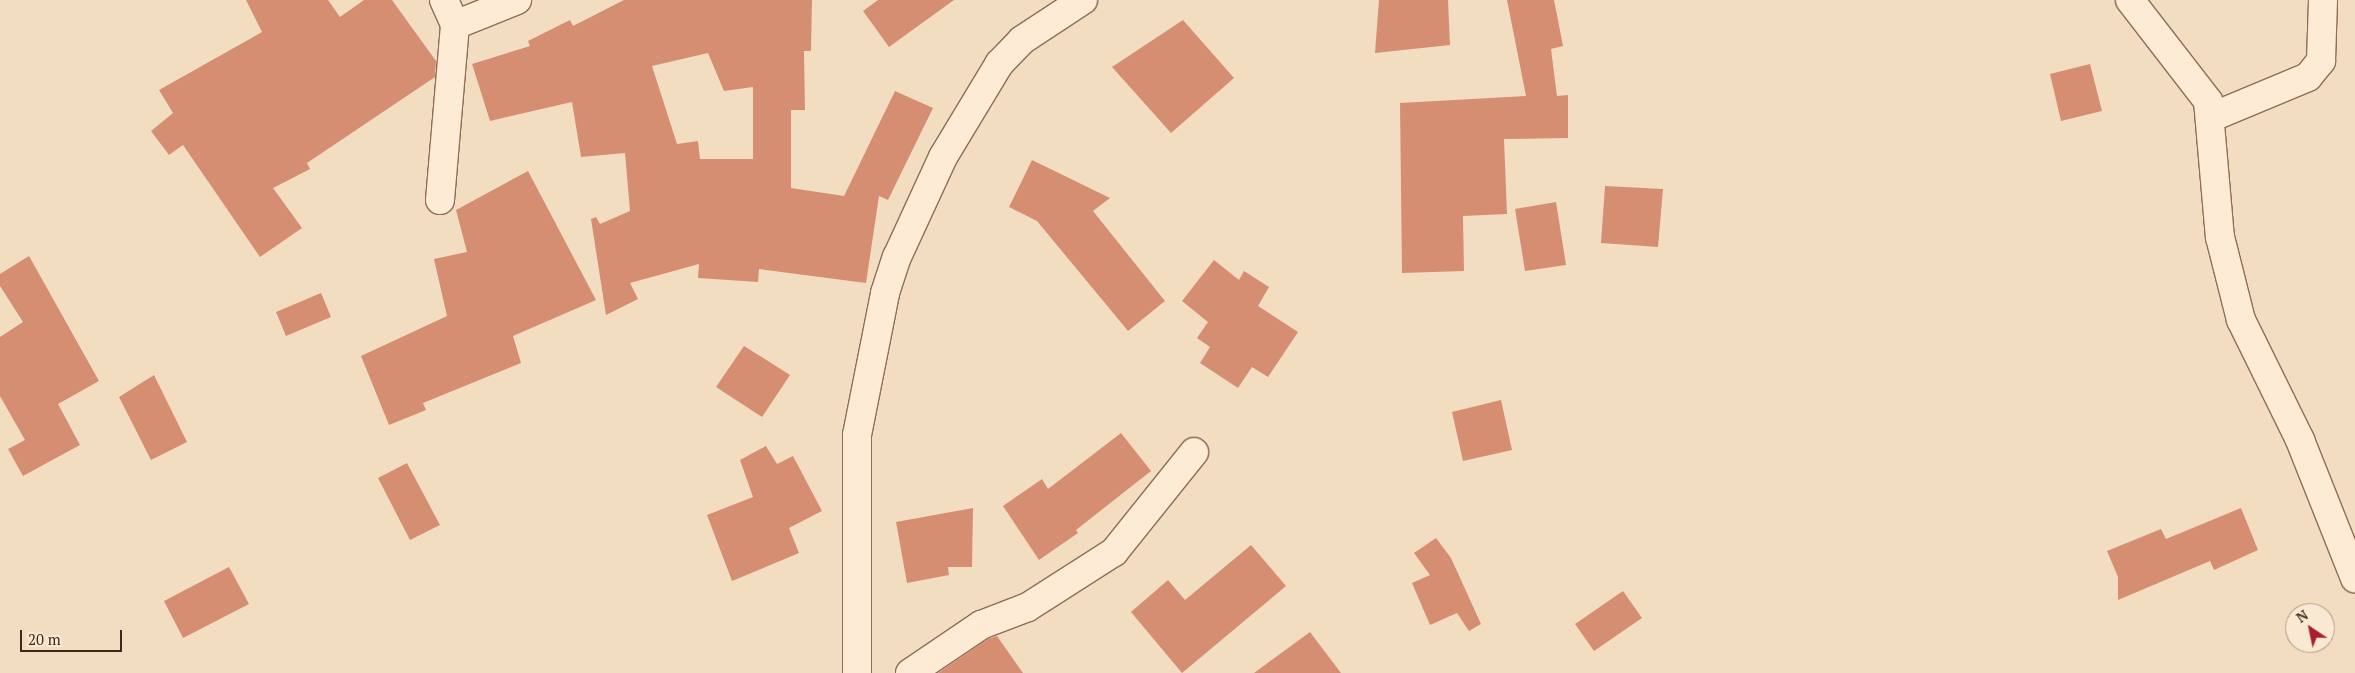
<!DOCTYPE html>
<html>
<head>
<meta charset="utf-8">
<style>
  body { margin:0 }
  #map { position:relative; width:2355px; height:673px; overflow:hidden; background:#f3ddc1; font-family:"PT Serif",serif }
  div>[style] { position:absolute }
  .building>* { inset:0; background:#d68e72 }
  .roads { filter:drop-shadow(1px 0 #8f6c56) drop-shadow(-1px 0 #8f6c56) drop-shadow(0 1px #8f6c56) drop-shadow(0 -1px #8f6c56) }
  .street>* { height:28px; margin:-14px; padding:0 14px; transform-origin:14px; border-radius:14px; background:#fdebd6 }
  span { translate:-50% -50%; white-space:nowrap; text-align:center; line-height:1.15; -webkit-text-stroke:5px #f9e8d2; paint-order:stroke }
  .north { position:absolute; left:2285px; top:603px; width:50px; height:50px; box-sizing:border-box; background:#f9e8d2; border:1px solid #ae9b89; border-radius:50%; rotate:326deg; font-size:14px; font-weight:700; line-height:20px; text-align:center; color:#3d271c }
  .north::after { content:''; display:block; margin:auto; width:18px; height:22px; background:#a61f33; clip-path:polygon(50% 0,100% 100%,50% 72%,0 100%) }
  .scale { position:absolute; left:20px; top:630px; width:102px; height:22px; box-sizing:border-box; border:2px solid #3d271c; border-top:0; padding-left:6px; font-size:15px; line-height:18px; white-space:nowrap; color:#3d271c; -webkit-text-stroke:4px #f9e8d2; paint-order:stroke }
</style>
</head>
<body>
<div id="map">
  <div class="building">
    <i style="clip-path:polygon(246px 0,328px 0,340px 17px,364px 0,392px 0,436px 61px,435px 77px,307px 163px,310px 169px,273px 188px,302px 228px,260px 257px,183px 145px,169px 155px,151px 131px,173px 113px,159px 90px,262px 32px)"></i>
    <i style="clip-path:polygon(evenodd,624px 0,812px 0,811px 51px,804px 51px,805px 110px,791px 110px,791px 188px,844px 196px,895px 91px,933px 108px,888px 200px,879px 196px,866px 283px,759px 269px,758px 282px,698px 278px,699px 264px,630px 283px,638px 299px,606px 315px,591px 219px,596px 217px,600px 224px,630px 211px,625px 153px,581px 157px,572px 102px,490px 121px,472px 64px,530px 46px,528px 41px,570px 20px,573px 26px,624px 0,708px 53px,724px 91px,753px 87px,753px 159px,700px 159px,698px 141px,677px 144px,652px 66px,708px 53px)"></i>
    <i style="clip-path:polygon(878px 0,954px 0,889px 47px,863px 11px)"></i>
    <i style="clip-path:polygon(1379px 0,1448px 0,1450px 45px,1375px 53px)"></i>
    <i style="clip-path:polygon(1507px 0,1554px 0,1563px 46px,1551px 49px,1557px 96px,1568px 95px,1568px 138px,1504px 139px,1507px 214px,1463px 216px,1464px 271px,1402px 273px,1400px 103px,1526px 96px)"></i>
    <i style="clip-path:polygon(1183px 20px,1234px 78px,1171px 133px,1112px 67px)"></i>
    <i style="clip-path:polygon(2090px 64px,2102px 111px,2061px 121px,2050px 74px)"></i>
    <i style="clip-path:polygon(1032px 160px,1110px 198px,1093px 211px,1165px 301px,1128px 331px,1037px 221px,1009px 207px)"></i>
    <i style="clip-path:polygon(528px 171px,596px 300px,513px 336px,521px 363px,423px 403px,426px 410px,389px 425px,361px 356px,447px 316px,434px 259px,467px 252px,456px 210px)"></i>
    <i style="clip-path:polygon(1605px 186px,1663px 189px,1658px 247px,1601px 243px)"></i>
    <i style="clip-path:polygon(1556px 202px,1566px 265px,1525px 271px,1515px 209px)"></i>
    <i style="clip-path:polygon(29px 256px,99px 381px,58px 404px,80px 445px,23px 476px,8px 449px,25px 440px,0 396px,0 337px,23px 322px,0 286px,0 274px)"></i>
    <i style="clip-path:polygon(1214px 260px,1239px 280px,1244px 271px,1269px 287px,1258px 306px,1298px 332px,1268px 377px,1252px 367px,1238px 388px,1200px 363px,1210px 347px,1197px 338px,1208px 322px,1182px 301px)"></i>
    <i style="clip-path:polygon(321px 293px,331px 317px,286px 336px,276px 312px)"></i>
    <i style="clip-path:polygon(744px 346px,790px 375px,762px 417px,716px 387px)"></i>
    <i style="clip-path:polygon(154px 375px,187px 442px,151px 460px,119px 397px)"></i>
    <i style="clip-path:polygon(1501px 400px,1512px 450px,1463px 461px,1452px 412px)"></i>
    <i style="clip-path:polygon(1121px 433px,1151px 471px,1076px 530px,1078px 533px,1039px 560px,1003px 506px,1042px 479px,1048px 489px)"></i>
    <i style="clip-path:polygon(766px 446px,777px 464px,793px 456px,822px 511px,789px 528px,799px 553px,732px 581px,707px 515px,753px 497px,740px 460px)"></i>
    <i style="clip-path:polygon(407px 463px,440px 525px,410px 540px,378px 478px)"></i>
    <i style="clip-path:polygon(973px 508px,972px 567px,948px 567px,949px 575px,907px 583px,896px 522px)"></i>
    <i style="clip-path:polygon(2241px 508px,2258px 550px,2214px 570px,2210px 561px,2118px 600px,2118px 577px,2107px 551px,2161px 529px,2166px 539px)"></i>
    <i style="clip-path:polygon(1436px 538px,1451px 558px,1481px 624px,1469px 631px,1457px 613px,1430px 625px,1412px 583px,1430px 575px,1414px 553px)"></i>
    <i style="clip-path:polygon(1251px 545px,1286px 586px,1182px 673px,1131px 612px,1168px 580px,1185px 600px)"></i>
    <i style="clip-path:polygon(229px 567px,249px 604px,183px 638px,164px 601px)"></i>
    <i style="clip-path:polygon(1623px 591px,1642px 618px,1594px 651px,1575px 624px)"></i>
    <i style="clip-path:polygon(1310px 632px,1341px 673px,1254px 673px)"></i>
    <i style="clip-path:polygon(997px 636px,1023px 673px,938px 673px,988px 639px)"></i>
  </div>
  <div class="roads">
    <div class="street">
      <i style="left:444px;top:0;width:27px;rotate:66deg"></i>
      <i style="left:455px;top:25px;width:67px;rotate:-22deg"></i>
      <i style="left:2130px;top:0;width:128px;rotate:52.3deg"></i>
      <i style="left:2208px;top:101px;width:137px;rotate:85deg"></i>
      <i style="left:2220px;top:237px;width:86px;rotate:75.8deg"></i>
      <i style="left:2241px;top:320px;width:134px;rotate:63.8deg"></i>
      <i style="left:2300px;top:440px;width:149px;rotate:68.3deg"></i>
      <i style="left:2212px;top:117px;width:104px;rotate:-22.6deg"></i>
      <i style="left:2308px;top:77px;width:21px;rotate:-51deg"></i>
      <i style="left:2321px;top:61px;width:61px;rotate:-88.1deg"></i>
      <i style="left:440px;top:200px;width:176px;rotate:-85.1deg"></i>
      <i style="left:857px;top:673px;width:238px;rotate:-90deg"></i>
      <i style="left:857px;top:435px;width:145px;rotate:-78.8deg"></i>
      <i style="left:885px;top:293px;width:38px;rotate:-72deg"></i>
      <i style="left:897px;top:257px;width:110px;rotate:-65.3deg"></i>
      <i style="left:943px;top:157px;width:109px;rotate:-58.9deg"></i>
      <i style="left:999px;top:64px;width:33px;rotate:-46deg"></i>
      <i style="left:1022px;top:40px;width:73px;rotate:-33.3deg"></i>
      <i style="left:910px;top:673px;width:86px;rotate:-34.1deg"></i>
      <i style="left:981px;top:625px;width:50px;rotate:-21deg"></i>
      <i style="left:1028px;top:607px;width:102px;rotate:-32.6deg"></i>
      <i style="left:1114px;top:552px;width:128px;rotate:-51.3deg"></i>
    </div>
  </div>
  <div class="north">N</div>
  <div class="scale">20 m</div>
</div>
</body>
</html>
